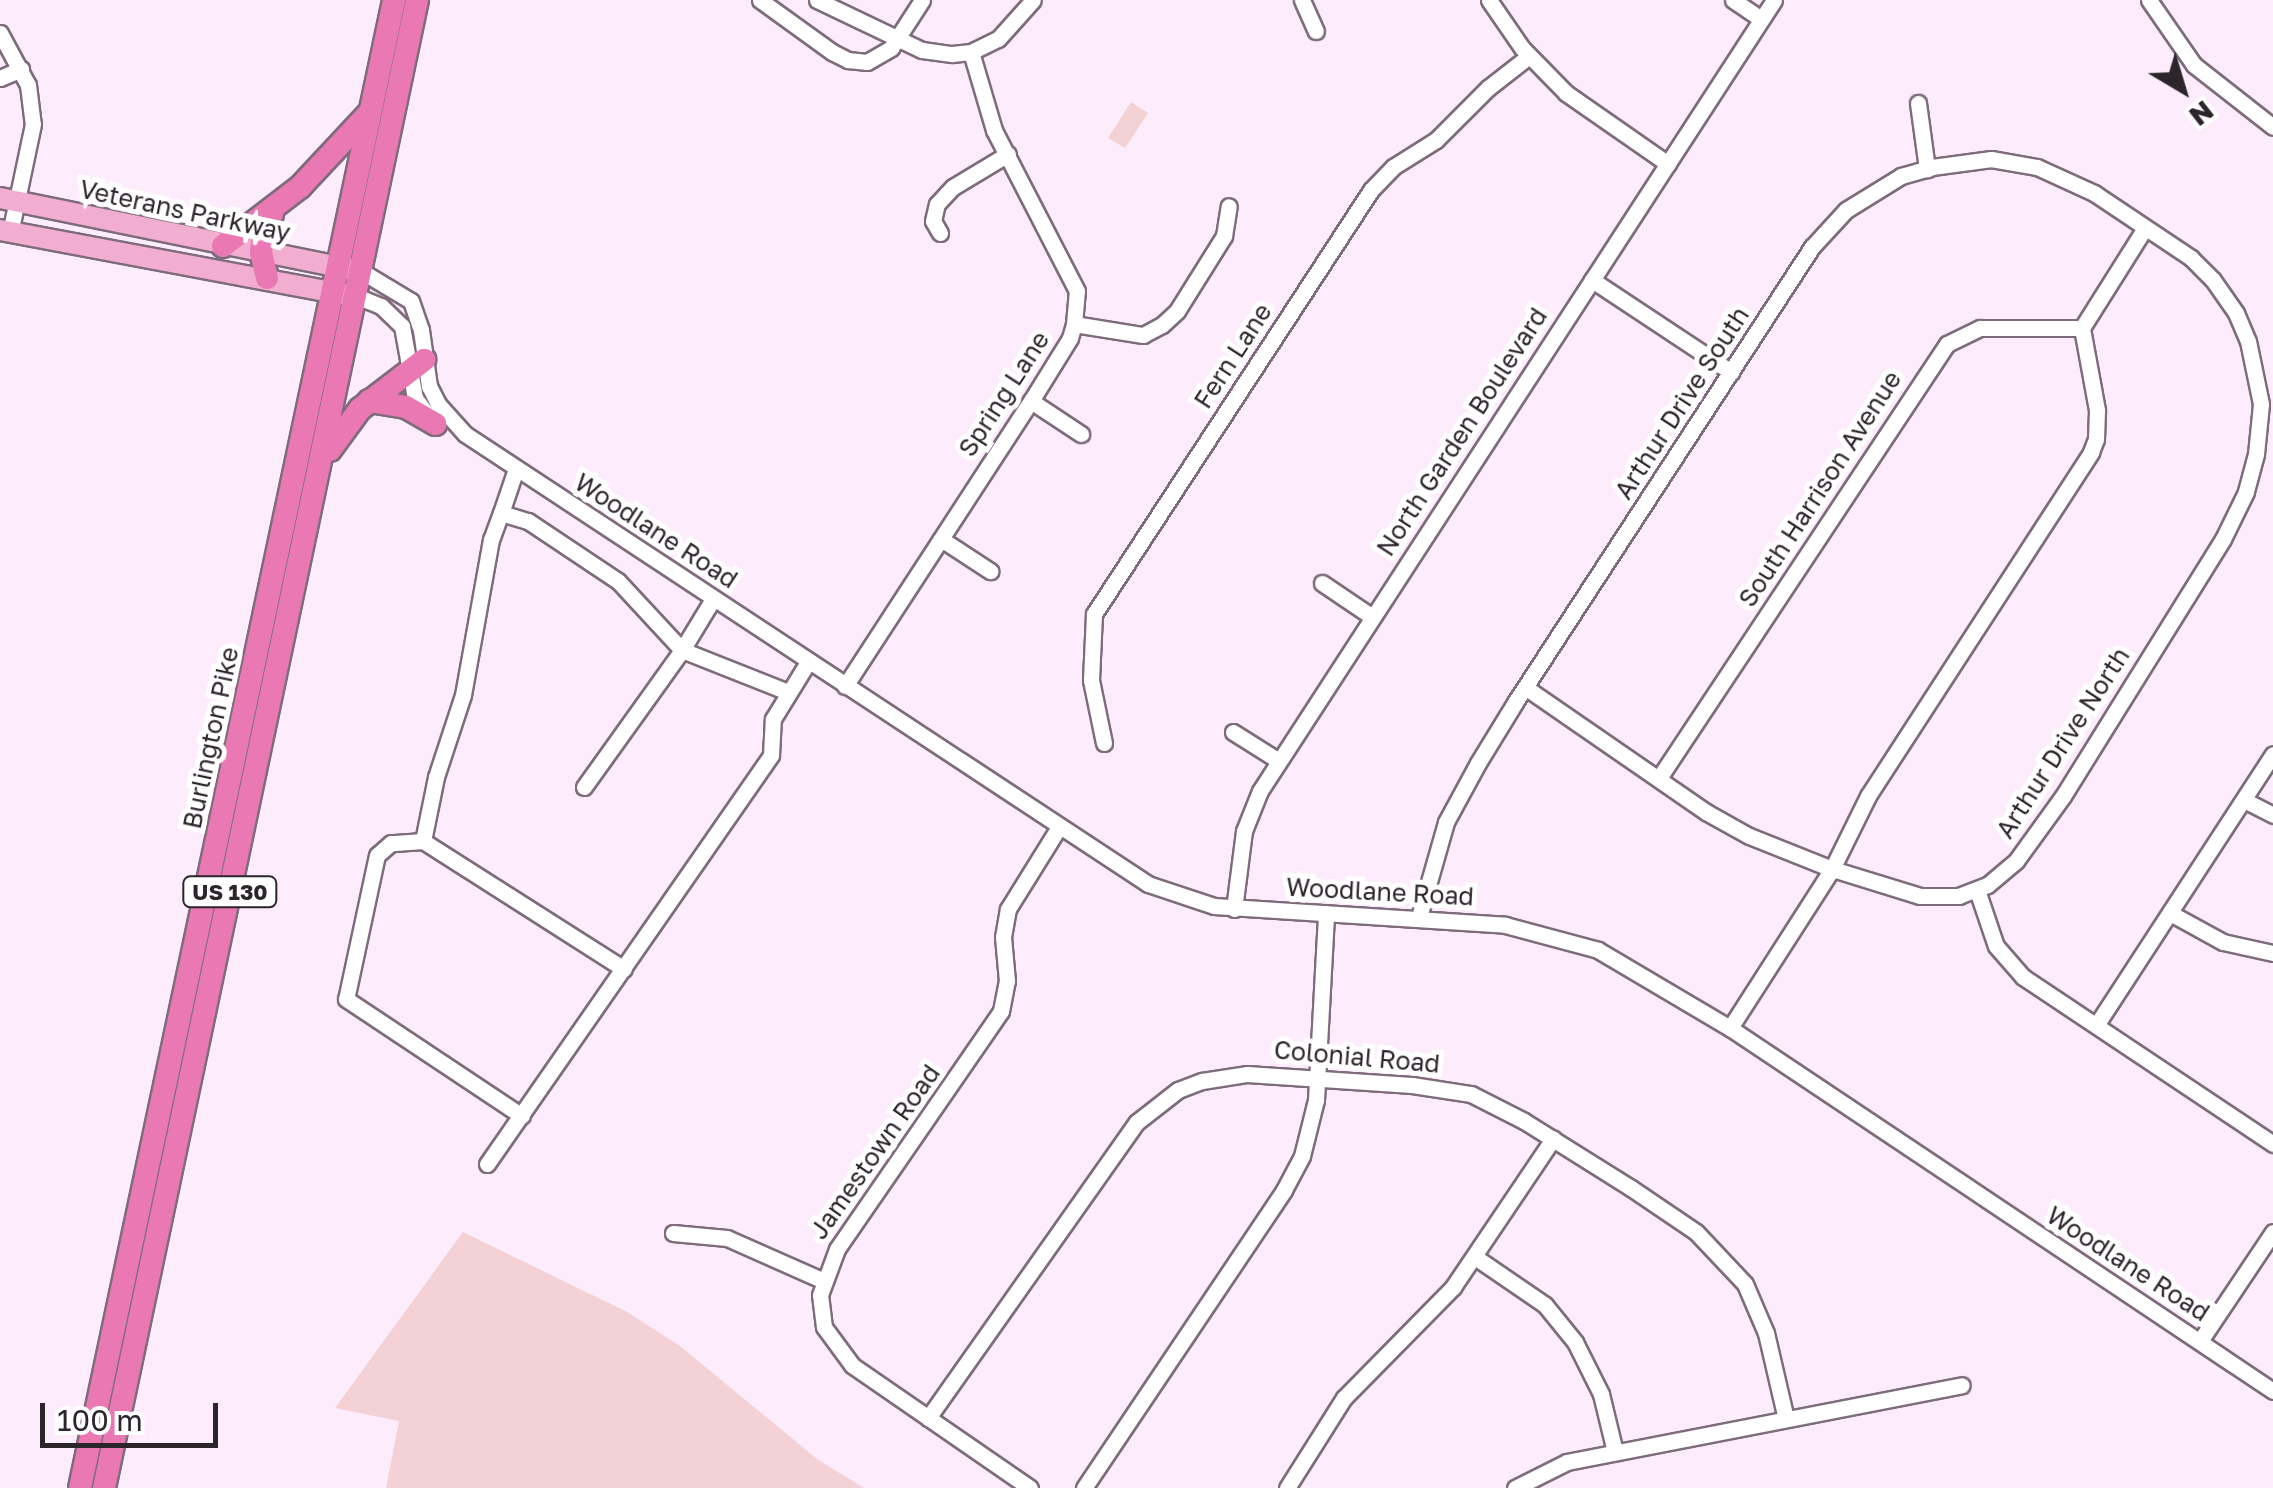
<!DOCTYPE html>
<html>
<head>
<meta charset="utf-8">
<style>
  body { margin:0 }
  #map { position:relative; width:2273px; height:1488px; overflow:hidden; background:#fdedfc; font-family:"Golos Text",sans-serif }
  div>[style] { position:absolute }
  .green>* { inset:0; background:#f3d1d4 }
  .roads { filter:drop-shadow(2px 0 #7e6c7d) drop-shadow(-2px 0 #7e6c7d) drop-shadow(0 2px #7e6c7d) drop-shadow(0 -2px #7e6c7d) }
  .minor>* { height:15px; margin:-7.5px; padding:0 7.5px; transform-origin:7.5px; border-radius:7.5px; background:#fff }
  .major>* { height:20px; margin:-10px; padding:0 10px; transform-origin:10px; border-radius:10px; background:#f2aed1 }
  .highway>* { height:22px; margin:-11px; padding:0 11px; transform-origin:11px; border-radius:11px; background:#ea78b3 }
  span { translate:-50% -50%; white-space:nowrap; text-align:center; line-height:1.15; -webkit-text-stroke:10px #fff; paint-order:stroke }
  .shield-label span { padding:2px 8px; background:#fff; border:2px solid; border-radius:8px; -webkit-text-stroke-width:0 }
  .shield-label { font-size:22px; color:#2c252c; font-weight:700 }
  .street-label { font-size:25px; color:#2c252c }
  .north { position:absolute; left:2133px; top:40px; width:100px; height:100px; -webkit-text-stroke:8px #fff; paint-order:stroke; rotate:142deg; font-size:28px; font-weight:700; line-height:40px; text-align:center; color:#2c252c }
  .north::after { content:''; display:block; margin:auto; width:35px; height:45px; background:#2c252c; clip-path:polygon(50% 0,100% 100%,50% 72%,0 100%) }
  .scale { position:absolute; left:40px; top:1403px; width:178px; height:45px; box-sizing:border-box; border:5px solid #2c252c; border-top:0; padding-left:12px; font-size:30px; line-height:35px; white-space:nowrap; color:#2c252c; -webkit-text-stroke:8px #fff; paint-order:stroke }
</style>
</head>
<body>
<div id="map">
  <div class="green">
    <i style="clip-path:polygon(1131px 102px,1148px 113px,1125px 148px,1108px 138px)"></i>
    <i style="clip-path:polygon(463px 1232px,627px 1312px,680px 1346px,817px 1459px,864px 1488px,386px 1488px,399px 1421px,335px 1408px)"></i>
  </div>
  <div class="roads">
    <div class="minor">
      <i style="left:760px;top:0;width:89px;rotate:35.8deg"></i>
      <i style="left:832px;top:52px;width:18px;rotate:27deg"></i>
      <i style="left:848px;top:60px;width:19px;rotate:6deg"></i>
      <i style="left:867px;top:62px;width:28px;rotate:-30deg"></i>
      <i style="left:891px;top:48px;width:57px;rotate:-57.1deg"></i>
      <i style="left:817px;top:0;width:116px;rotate:25.5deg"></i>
      <i style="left:922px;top:50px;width:30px;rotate:8deg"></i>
      <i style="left:952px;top:54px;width:19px;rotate:-6deg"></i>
      <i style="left:971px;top:52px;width:30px;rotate:-26deg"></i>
      <i style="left:998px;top:39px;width:52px;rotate:-48.1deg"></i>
      <i style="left:1302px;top:0;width:34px;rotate:66deg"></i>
      <i style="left:1489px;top:0;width:58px;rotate:55.5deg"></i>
      <i style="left:1522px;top:48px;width:63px;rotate:45.6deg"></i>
      <i style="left:1566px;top:93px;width:124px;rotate:34.8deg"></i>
      <i style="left:1733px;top:0;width:34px;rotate:34deg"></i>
      <i style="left:2149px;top:0;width:79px;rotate:55.3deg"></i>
      <i style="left:2194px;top:65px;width:100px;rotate:38.1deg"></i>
      <i style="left:0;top:33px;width:59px;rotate:61.7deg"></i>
      <i style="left:28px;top:85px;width:39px;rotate:83deg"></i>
      <i style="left:33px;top:124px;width:111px;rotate:101.9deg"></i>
      <i style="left:0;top:78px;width:23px;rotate:-23deg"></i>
      <i style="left:1918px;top:103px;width:67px;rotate:82.2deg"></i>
      <i style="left:940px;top:233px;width:14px;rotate:-120deg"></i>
      <i style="left:933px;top:221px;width:17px;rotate:-77deg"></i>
      <i style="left:937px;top:204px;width:23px;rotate:-47deg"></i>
      <i style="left:953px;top:187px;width:64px;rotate:-31deg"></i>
      <i style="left:361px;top:271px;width:58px;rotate:31deg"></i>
      <i style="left:411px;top:301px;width:31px;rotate:71deg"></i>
      <i style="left:421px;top:330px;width:57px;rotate:81.9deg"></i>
      <i style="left:429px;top:386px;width:20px;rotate:63deg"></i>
      <i style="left:438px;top:404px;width:40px;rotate:48deg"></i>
      <i style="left:465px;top:434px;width:818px;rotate:33.38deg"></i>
      <i style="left:1148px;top:884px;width:70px;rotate:18.4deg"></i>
      <i style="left:1214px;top:906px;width:292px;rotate:3.7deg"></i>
      <i style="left:1505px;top:925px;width:96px;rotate:15deg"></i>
      <i style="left:1598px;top:950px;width:153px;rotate:30.6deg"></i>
      <i style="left:1730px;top:1028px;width:653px;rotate:33.76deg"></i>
      <i style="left:1592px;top:280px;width:167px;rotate:33.5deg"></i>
      <i style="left:356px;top:296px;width:27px;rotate:22deg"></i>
      <i style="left:381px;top:306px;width:29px;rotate:44deg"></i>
      <i style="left:402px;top:326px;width:73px;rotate:79.8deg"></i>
      <i style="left:415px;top:398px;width:21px;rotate:53deg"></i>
      <i style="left:1074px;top:324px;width:70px;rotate:9.1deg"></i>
      <i style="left:1143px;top:335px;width:21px;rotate:-28deg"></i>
      <i style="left:1162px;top:325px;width:21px;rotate:-43deg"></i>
      <i style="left:1177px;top:311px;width:89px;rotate:-57.9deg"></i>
      <i style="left:1224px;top:236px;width:30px;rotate:-81deg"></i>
      <i style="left:2082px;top:328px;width:118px;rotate:-57.8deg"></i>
      <i style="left:1031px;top:401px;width:60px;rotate:33.4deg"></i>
      <i style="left:501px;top:513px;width:46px;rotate:-71.2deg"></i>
      <i style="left:941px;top:539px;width:59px;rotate:33.1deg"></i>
      <i style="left:1322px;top:583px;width:59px;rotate:34deg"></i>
      <i style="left:845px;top:686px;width:340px;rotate:-56.9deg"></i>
      <i style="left:1031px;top:401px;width:74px;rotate:-58.2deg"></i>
      <i style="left:1070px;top:338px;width:15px;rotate:-74deg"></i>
      <i style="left:1074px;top:324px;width:33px;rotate:-85deg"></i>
      <i style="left:1077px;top:291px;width:181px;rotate:-117.3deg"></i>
      <i style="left:994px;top:130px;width:81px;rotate:-106.4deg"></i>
      <i style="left:1233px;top:732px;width:54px;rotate:32.2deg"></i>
      <i style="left:1104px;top:743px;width:64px;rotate:-101.7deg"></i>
      <i style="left:1091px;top:680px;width:66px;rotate:-87.4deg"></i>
      <i style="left:1094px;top:614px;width:506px;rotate:-56.84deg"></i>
      <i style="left:1371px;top:190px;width:32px;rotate:-46deg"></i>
      <i style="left:1393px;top:167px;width:51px;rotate:-32.1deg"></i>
      <i style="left:1436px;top:140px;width:74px;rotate:-45deg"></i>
      <i style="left:1488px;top:88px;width:52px;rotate:-38deg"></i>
      <i style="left:1659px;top:778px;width:521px;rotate:-56.43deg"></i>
      <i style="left:1947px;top:344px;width:37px;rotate:-26deg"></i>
      <i style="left:1980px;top:328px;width:102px"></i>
      <i style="left:584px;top:787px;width:168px;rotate:-54.4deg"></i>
      <i style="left:682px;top:650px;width:60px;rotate:-58.7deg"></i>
      <i style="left:2244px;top:800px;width:33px;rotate:27deg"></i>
      <i style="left:423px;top:841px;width:65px;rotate:-78.5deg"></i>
      <i style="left:436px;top:777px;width:86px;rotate:-71.8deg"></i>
      <i style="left:463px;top:695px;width:158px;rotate:-79.8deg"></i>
      <i style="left:491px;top:540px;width:29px;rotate:-70deg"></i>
      <i style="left:501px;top:513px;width:28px;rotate:17deg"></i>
      <i style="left:528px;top:521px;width:108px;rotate:33.7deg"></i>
      <i style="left:618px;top:581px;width:94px;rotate:47.2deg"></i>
      <i style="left:682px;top:650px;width:114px;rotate:21.6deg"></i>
      <i style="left:423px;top:841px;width:32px;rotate:176deg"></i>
      <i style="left:391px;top:843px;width:18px;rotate:139deg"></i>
      <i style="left:377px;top:855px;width:147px;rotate:102.1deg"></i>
      <i style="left:346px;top:999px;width:211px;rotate:33.6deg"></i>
      <i style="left:423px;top:841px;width:238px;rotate:32.5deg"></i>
      <i style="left:1977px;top:890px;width:59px;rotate:71.3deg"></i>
      <i style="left:1996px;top:946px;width:41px;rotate:48.9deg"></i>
      <i style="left:2023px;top:977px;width:301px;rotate:33.7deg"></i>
      <i style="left:1234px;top:909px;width:79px;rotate:-82.7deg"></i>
      <i style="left:1244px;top:831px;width:43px;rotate:-68.2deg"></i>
      <i style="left:1260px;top:791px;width:943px;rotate:-56.98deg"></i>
      <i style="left:2170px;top:913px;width:60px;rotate:28.7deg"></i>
      <i style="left:2223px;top:942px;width:51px;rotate:12.4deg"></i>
      <i style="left:1419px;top:917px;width:99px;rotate:-74.1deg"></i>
      <i style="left:1446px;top:822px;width:67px;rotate:-61.5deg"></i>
      <i style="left:1478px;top:763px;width:73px;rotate:-58.5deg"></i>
      <i style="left:1516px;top:701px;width:542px;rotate:-56.9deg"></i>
      <i style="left:1812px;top:247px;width:50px;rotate:-47.4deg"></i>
      <i style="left:1846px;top:210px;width:65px;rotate:-31.7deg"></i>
      <i style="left:1901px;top:176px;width:32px;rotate:-16deg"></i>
      <i style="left:1932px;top:167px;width:60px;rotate:-7.7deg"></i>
      <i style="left:1991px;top:159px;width:47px;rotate:9.9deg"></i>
      <i style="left:2037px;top:167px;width:63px;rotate:24.5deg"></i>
      <i style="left:2094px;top:193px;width:117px;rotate:33.8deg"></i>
      <i style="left:2191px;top:258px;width:31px;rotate:45deg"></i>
      <i style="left:2213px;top:280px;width:40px;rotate:55.1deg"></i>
      <i style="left:2236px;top:313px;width:30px;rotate:67deg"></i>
      <i style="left:2248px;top:341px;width:64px;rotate:78.3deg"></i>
      <i style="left:2261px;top:404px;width:50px;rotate:95.7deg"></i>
      <i style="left:2256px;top:454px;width:39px;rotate:105deg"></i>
      <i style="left:2246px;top:492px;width:52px;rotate:116.1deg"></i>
      <i style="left:2223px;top:539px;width:303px;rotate:121.9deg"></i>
      <i style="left:2063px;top:796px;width:80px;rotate:125.9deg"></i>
      <i style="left:2016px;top:861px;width:38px;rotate:140deg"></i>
      <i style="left:1987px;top:885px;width:30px;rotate:159deg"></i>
      <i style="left:1959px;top:896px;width:39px;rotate:180deg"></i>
      <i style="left:1920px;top:896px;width:92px;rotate:-162.9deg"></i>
      <i style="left:1832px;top:869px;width:89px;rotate:-158.3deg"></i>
      <i style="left:1749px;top:836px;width:49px;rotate:-150.8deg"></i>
      <i style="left:1706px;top:812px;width:219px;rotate:-145.4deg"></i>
      <i style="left:2097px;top:1024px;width:322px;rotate:-56.9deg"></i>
      <i style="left:1730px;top:1028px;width:189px;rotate:-57.3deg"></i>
      <i style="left:1832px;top:869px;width:81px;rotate:-63.7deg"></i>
      <i style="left:1868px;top:796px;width:410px;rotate:-57deg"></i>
      <i style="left:2091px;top:452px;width:14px;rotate:-69deg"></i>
      <i style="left:2096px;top:439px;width:29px;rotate:-88deg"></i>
      <i style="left:2097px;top:410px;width:83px;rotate:-100.4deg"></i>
      <i style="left:487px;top:1164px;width:498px;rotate:-55.2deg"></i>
      <i style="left:771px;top:755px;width:36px;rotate:-87deg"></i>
      <i style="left:773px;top:719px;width:67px;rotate:-58.4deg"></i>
      <i style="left:673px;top:1233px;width:54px;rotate:5.3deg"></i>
      <i style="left:727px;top:1238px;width:104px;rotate:23.9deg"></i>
      <i style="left:1475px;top:1257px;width:85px;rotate:34.4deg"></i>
      <i style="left:1545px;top:1305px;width:48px;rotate:51deg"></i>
      <i style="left:1575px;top:1342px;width:58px;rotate:63.4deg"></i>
      <i style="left:1601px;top:1394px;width:60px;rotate:76.4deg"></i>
      <i style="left:2200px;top:1341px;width:131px;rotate:-56.2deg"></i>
      <i style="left:928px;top:1418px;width:362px;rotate:-54.8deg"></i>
      <i style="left:1137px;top:1122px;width:52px;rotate:-38deg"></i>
      <i style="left:1178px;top:1090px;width:26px;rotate:-21deg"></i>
      <i style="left:1202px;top:1081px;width:46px;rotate:-8.8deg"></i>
      <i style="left:1247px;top:1074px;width:165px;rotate:3.8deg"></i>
      <i style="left:1412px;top:1085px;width:60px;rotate:8.7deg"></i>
      <i style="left:1471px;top:1094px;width:59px;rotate:27deg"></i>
      <i style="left:1524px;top:1121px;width:126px;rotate:32.1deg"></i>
      <i style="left:1631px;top:1188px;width:78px;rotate:34.1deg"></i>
      <i style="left:1696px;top:1232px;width:71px;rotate:46.7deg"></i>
      <i style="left:1745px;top:1284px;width:53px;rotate:66.8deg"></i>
      <i style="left:1766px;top:1333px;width:88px;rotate:76.9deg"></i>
      <i style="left:1030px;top:1488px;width:216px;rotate:-145.4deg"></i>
      <i style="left:852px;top:1365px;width:47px;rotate:-126.4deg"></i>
      <i style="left:824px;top:1327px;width:32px;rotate:-97deg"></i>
      <i style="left:820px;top:1295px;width:49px;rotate:-69.7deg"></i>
      <i style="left:837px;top:1249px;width:289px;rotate:-55.4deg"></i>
      <i style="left:1001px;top:1011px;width:31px;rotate:-79deg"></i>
      <i style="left:1007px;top:981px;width:44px;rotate:-95.2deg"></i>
      <i style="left:1003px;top:937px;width:28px;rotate:-80deg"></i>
      <i style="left:1008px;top:909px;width:97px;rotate:-58.1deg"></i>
      <i style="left:1084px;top:1488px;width:359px;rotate:-56.1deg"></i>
      <i style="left:1284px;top:1190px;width:38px;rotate:-62deg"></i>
      <i style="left:1302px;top:1156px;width:58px;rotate:-76deg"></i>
      <i style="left:1316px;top:1100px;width:187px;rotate:-86.9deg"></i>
      <i style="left:1287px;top:1488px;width:107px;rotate:-57.7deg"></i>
      <i style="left:1344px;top:1398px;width:156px;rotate:-45.5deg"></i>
      <i style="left:1453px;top:1287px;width:179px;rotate:-56deg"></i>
      <i style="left:1515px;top:1488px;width:58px;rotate:-26.6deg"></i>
      <i style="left:1567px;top:1462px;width:402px;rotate:-11deg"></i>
    </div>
    <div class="major">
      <i style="left:0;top:198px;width:361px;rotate:11.5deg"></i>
      <i style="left:0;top:230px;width:355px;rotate:10.6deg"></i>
    </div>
    <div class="highway">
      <i style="left:223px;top:246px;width:97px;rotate:-37.5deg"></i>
      <i style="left:300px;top:187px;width:101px;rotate:-47deg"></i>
      <i style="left:267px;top:278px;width:26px;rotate:-103deg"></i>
      <i style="left:261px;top:253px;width:21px;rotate:-85deg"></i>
      <i style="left:263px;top:232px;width:20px;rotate:-63deg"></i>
      <i style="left:369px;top:401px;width:37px;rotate:9deg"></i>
      <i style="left:406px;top:407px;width:34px;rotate:30deg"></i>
      <i style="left:330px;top:450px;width:51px;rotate:-53.8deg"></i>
      <i style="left:360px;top:409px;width:81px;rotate:-37.4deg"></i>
      <i style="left:80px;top:1488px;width:1521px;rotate:-78.08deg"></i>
      <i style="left:104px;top:1488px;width:1521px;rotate:-78.12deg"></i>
    </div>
  </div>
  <div class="shield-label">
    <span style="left:230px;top:892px">US 130</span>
  </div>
  <div class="street-label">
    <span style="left:185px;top:211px;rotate:12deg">Veterans Parkway</span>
    <span style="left:1233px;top:356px;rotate:-57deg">Fern Lane</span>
    <span style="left:1004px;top:394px;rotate:-57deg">Spring Lane</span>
    <span style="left:1682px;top:403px;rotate:-57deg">Arthur Drive South</span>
    <span style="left:1462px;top:432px;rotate:-57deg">North Garden Boulevard</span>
    <span style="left:1820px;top:489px;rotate:-57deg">South Harrison Avenue</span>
    <span style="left:656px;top:531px;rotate:33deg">Woodlane Road</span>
    <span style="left:211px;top:738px;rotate:-78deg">Burlington Pike</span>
    <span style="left:2063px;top:743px;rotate:-57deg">Arthur Drive North</span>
    <span style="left:1380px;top:892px;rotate:3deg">Woodlane Road</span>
    <span style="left:1357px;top:1057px;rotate:5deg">Colonial Road</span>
    <span style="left:875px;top:1152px;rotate:-55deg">Jamestown Road</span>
    <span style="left:2128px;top:1264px;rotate:33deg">Woodlane Road</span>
  </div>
  <div class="north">N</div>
  <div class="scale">100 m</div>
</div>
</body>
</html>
